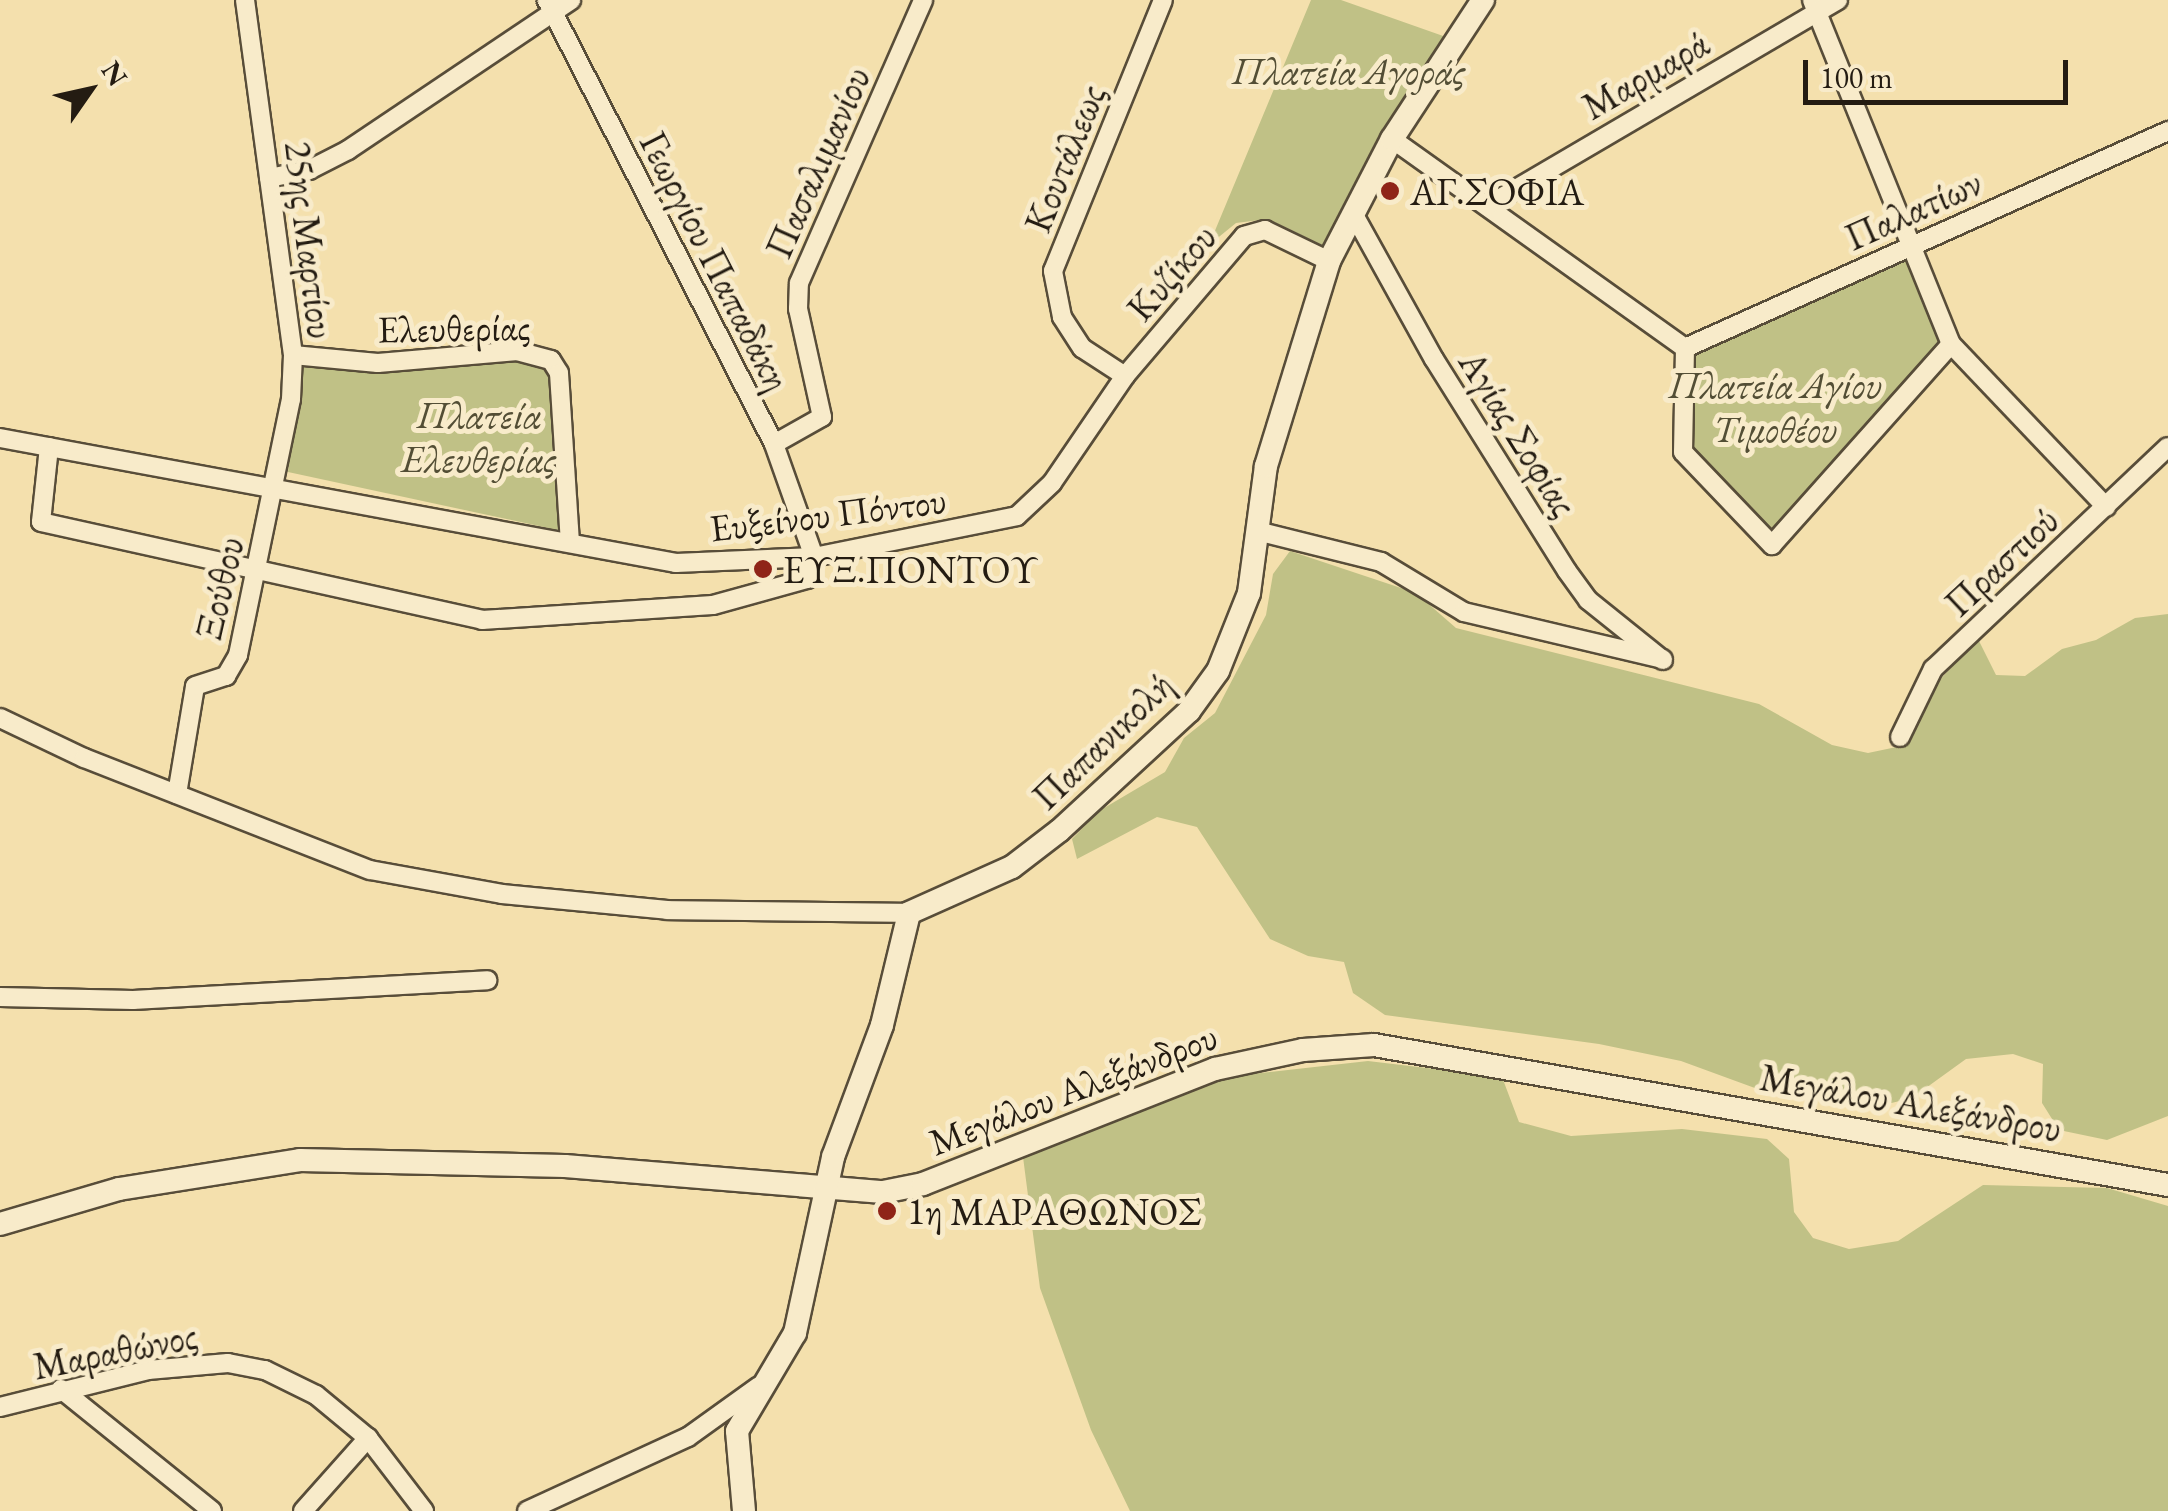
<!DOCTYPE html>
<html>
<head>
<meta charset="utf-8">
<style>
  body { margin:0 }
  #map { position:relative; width:2168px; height:1511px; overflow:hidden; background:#f4e0ad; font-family:"EB Garamond",serif }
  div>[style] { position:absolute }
  .green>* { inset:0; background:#c0c186 }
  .roads { filter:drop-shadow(2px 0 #584d39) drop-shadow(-2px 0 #584d39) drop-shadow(0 2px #584d39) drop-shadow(0 -2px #584d39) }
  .minor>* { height:18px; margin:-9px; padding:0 9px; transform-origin:9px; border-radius:9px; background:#f8ebca }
  .tertiary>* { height:22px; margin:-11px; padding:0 11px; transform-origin:11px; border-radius:11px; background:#f8ebca }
  .dots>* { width:28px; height:28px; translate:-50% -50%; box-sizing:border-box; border:5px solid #f8ebca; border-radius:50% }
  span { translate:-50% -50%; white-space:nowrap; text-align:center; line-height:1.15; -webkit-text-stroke:10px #f8ebca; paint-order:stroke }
  .park-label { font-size:38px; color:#534e35; font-style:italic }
  .street-label { font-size:38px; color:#241c12 }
  .poi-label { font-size:38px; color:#241c12 }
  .left { translate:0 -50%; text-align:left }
  .north { position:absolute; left:40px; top:40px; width:100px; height:100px; -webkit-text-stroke:8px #f8ebca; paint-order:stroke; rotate:56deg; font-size:28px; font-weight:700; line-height:40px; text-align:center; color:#241c12 }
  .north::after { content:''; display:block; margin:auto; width:35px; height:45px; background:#241c12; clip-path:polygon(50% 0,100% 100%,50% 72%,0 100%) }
  .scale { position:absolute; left:1803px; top:60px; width:265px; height:45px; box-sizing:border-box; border:5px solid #241c12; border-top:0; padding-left:12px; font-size:30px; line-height:35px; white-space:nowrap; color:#241c12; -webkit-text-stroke:8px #f8ebca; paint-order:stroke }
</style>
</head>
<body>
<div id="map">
  <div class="green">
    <i style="clip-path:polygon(1311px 0,1341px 0,1446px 37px,1324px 246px,1268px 219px,1236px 223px,1209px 245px)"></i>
    <i style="clip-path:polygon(1907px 255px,1944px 342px,1773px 534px,1690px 448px,1693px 353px)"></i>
    <i style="clip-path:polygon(524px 357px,551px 374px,562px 531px,288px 472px,300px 362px)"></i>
    <i style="clip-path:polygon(1290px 551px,1416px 593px,1456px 628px,1759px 704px,1832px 745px,1868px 753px,1906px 745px,1920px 701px,1978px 639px,1996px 675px,2025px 676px,2062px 649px,2096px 640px,2135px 618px,2168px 614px,2168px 1116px,2107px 1140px,2059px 1130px,2042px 1103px,2043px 1064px,2013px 1054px,1966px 1059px,1912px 1098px,1875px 1107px,1763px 1091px,1681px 1061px,1599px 1044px,1385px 1015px,1353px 993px,1344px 962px,1308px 956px,1270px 939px,1197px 827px,1157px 817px,1077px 859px,1072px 839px,1099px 811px,1165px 772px,1184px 738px,1215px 713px,1266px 615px,1273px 574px)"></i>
    <i style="clip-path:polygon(1368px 1061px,1502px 1077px,1519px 1122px,1571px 1136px,1682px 1129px,1767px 1139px,1789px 1159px,1794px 1212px,1813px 1238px,1849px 1249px,1898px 1241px,1983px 1185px,2107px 1188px,2168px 1206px,2168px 1511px,1130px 1511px,1091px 1430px,1040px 1288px,1023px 1157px,1152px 1100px,1226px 1077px)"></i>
  </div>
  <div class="roads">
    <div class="minor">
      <i style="left:1812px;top:0;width:371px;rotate:68deg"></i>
      <i style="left:1951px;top:344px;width:225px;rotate:46.4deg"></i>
      <i style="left:1392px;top:139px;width:360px;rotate:35.5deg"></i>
      <i style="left:269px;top:178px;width:41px;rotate:-11.3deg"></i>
      <i style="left:309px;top:170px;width:44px;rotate:-27.1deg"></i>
      <i style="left:348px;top:150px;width:269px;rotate:-33.9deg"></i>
      <i style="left:1487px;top:206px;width:407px;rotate:-30.4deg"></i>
      <i style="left:1353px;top:213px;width:167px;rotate:61deg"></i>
      <i style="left:1434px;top:359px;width:250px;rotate:57.9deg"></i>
      <i style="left:1567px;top:571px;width:36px;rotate:54deg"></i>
      <i style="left:1588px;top:600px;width:96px;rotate:38.7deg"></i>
      <i style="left:1685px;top:348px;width:530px;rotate:-24.19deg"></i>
      <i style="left:1685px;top:348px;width:104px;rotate:91.1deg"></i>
      <i style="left:1683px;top:452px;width:129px;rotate:46.3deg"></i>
      <i style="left:1772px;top:545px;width:269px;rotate:-48.3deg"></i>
      <i style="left:293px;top:355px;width:85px;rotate:5.4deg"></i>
      <i style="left:378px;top:363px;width:140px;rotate:-4.9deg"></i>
      <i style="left:517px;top:351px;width:35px;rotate:15deg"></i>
      <i style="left:551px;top:360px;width:15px;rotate:58deg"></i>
      <i style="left:559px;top:373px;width:168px;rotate:86.3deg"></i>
      <i style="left:1125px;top:376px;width:51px;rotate:-146.9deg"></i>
      <i style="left:1082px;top:348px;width:37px;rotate:-123deg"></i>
      <i style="left:1062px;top:317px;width:47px;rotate:-101.1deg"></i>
      <i style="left:1053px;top:271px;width:292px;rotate:-67.9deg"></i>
      <i style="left:0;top:438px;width:687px;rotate:10.48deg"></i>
      <i style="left:676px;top:563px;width:138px;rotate:-2.5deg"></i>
      <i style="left:814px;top:557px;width:207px;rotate:-11.4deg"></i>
      <i style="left:1017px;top:516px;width:48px;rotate:-43.3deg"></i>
      <i style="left:1052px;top:483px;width:130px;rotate:-55.7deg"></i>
      <i style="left:1125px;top:376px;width:184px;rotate:-49.6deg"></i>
      <i style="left:1244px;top:236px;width:22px;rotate:-16deg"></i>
      <i style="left:1265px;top:230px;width:71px;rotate:25.8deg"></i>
      <i style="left:774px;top:444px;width:55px;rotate:-29.4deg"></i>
      <i style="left:822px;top:417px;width:111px;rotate:-102.5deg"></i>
      <i style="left:798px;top:309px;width:26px;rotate:-88deg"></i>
      <i style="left:799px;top:283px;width:309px;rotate:-66.3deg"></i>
      <i style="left:49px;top:447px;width:75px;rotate:96.1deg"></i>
      <i style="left:41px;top:522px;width:452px;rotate:12.5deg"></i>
      <i style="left:482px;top:620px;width:231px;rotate:-3.7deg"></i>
      <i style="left:713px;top:605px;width:98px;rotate:-15.5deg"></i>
      <i style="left:807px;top:579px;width:23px;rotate:-72deg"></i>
      <i style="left:814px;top:557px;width:120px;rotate:-109.5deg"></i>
      <i style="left:774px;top:444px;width:499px;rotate:-117.1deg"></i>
      <i style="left:1261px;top:532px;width:124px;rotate:14deg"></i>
      <i style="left:1381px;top:562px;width:97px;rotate:31.1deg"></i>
      <i style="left:1464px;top:612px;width:204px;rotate:13.3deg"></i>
      <i style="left:0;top:718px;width:93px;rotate:25.5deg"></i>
      <i style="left:84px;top:758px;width:307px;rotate:21.4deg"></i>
      <i style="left:370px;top:870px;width:134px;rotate:10.3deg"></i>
      <i style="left:502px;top:894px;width:166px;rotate:5.5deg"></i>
      <i style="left:667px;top:910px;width:242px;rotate:0.7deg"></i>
      <i style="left:1900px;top:737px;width:76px;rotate:-64.1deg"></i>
      <i style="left:1933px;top:669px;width:323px;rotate:-43.4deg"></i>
      <i style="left:177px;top:794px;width:109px;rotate:-80.5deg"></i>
      <i style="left:195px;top:686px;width:33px;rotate:-18deg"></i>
      <i style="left:226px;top:676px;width:24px;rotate:-60deg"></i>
      <i style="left:238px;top:655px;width:261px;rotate:-78.3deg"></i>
      <i style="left:291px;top:399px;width:44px;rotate:-87.4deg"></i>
      <i style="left:293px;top:355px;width:358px;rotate:-97.7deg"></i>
      <i style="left:0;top:997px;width:133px;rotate:1.3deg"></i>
      <i style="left:133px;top:1000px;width:355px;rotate:-3.2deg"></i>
      <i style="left:61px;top:1389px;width:194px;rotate:38.9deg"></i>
      <i style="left:0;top:1407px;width:153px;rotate:-14deg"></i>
      <i style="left:148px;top:1370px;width:80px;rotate:-5deg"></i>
      <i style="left:228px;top:1363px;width:38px;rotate:11deg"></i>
      <i style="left:265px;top:1370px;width:57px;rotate:26.1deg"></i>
      <i style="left:316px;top:1395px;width:67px;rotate:39.6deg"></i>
      <i style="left:368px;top:1438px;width:92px;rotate:52.5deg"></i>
      <i style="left:303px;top:1511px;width:98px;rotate:-48.3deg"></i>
      <i style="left:527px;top:1511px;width:177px;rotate:-24.7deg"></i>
      <i style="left:688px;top:1437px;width:87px;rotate:-35.7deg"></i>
    </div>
    <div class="tertiary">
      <i style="left:0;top:1224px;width:124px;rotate:-16.4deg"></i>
      <i style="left:119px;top:1189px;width:183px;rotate:-9.1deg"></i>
      <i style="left:300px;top:1160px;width:265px;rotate:1.3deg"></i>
      <i style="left:565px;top:1166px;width:319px;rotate:4.7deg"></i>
      <i style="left:883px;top:1192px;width:41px;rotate:-11.3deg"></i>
      <i style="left:923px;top:1184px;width:314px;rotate:-21.5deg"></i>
      <i style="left:1215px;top:1069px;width:90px;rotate:-12.2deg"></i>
      <i style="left:1303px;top:1050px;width:71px;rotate:-4deg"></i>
      <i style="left:1374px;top:1045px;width:806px;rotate:10deg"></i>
      <i style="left:744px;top:1511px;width:80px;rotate:-95deg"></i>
      <i style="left:737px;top:1431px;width:114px;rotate:-59.4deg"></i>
      <i style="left:795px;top:1333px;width:180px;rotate:-77.8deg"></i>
      <i style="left:833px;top:1157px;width:141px;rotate:-69.6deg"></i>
      <i style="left:882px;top:1025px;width:115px;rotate:-76.4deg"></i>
      <i style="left:909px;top:913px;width:113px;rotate:-24.1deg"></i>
      <i style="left:1012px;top:867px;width:59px;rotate:-37.5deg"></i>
      <i style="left:1059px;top:831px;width:177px;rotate:-42.7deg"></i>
      <i style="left:1189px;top:711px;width:49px;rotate:-54.1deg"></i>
      <i style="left:1218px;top:671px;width:84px;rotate:-68.3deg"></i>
      <i style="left:1249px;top:593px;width:128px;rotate:-82.4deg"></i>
      <i style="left:1266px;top:466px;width:214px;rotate:-72.9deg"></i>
      <i style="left:1329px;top:261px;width:137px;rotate:-62.7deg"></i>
      <i style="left:1392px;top:139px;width:166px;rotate:-56.8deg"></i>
    </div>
  </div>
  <div class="dots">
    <i style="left:1390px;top:191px;background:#8f2418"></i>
    <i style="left:763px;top:569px;background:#8f2418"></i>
    <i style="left:887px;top:1211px;background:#8f2418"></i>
  </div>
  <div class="park-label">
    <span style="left:1349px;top:71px">Πλατεία Αγοράς</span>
    <span style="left:1775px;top:407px">Πλατεία Αγίου<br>Τιμοθέου</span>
    <span style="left:479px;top:437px">Πλατεία<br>Ελευθερίας</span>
  </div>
  <div class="street-label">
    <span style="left:1645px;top:74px;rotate:-30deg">Μαρμαρά</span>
    <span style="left:1064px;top:158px;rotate:-68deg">Κουτάλεως</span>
    <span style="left:817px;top:162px;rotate:-66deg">Πασαλιμανίου</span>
    <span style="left:1913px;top:209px;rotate:-24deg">Παλατίων</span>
    <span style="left:310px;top:240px;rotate:83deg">25ης Μαρτίου</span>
    <span style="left:716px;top:261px;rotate:63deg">Γεωργίου Παπαδάκη</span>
    <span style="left:1171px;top:272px;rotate:-49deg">Κυζίκου</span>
    <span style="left:454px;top:328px;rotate:-1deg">Ελευθερίας</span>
    <span style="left:1519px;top:433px;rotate:58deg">Αγίας Σοφίας</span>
    <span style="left:828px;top:514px;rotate:-7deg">Ευξείνου Πόντου</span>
    <span style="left:2001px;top:561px;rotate:-43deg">Πραστιού</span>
    <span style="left:219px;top:588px;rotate:-77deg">Ξούθου</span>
    <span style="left:1102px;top:740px;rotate:-44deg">Παπανικολή</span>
    <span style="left:1073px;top:1089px;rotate:-21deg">Μεγάλου Αλεξάνδρου</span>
    <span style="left:1911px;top:1102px;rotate:10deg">Μεγάλου Αλεξάνδρου</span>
    <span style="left:115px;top:1350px;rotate:-11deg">Μαραθώνος</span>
  </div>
  <div class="poi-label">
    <span class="left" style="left:1410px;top:191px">ΑΓ.ΣΟΦΙΑ</span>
    <span class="left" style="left:783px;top:569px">ΕΥΞ.ΠΟΝΤΟΥ</span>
    <span class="left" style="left:907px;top:1211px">1η ΜΑΡΑΘΩΝΟΣ</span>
  </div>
  <div class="north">N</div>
  <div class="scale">100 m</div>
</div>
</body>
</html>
